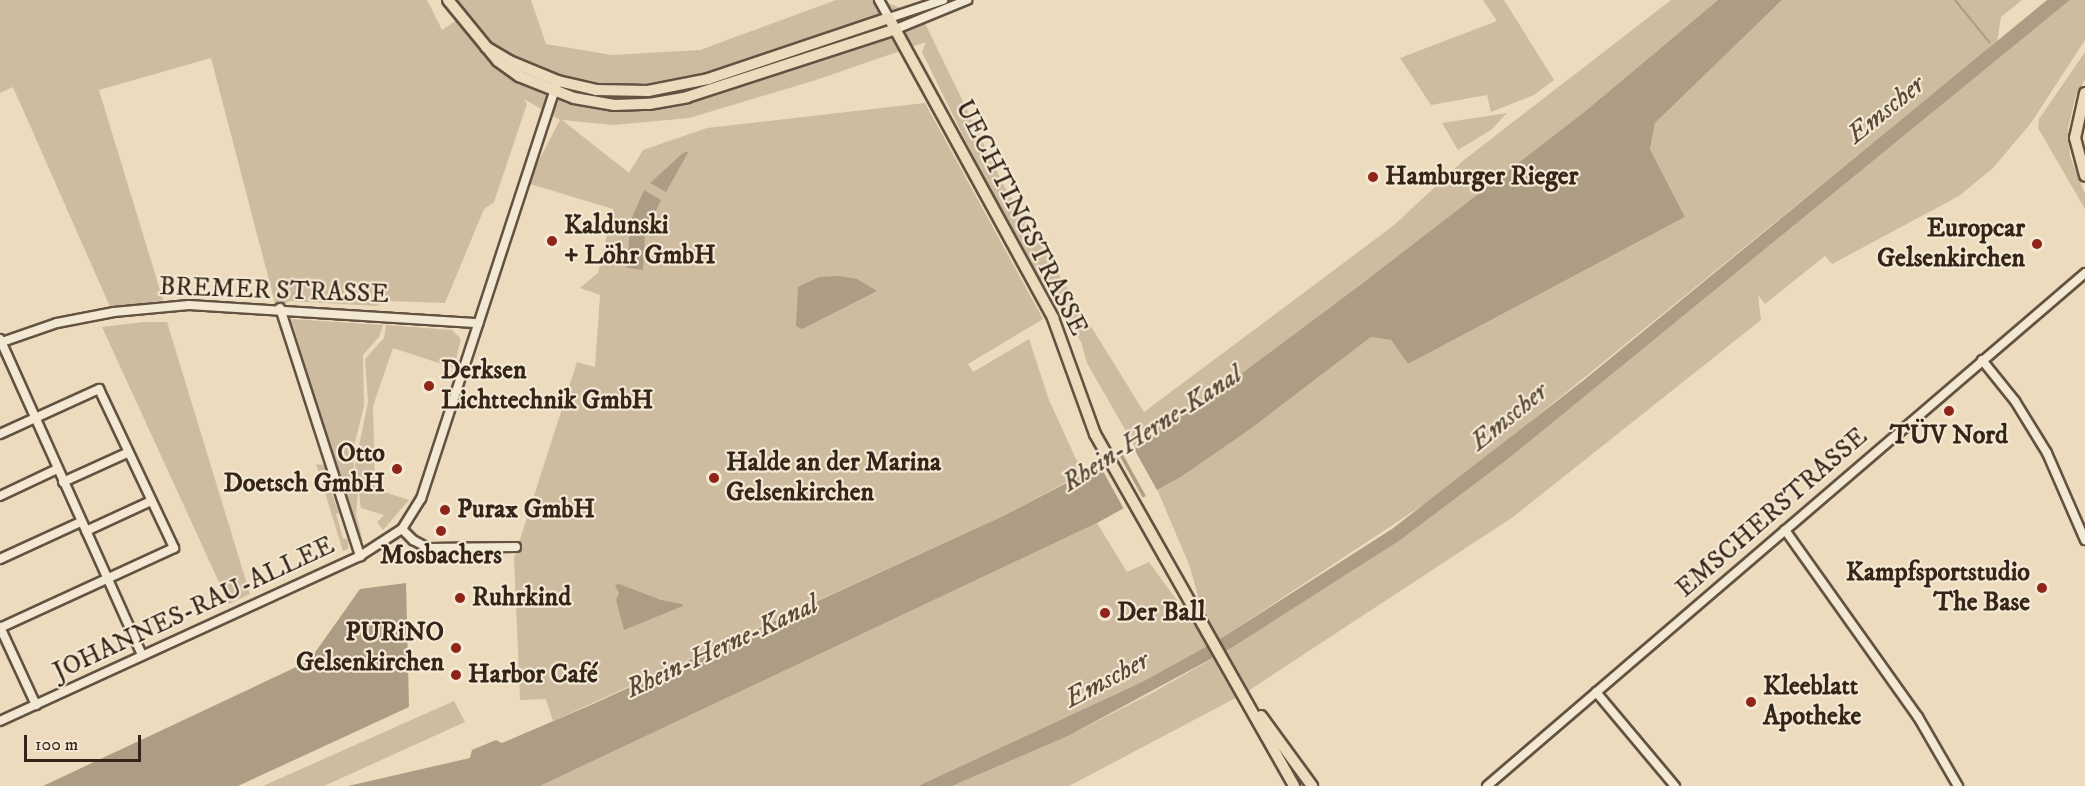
<!DOCTYPE html>
<html>
<head>
<meta charset="utf-8">
<style>
  body { margin:0 }
  #map { position:relative; width:2085px; height:786px; overflow:hidden; background:#ecdbbc; font-family:"IM FELL DW Pica",serif }
  div>[style] { position:absolute }
  .green>* { inset:0; background:#cdbca0 }
  .water>* { inset:0; background:#ae9d85 }
  .pier>* { inset:0; background:#ecdbbc }
  .stream>* { height:2px; margin:-1px; padding:0 1px; transform-origin:1px; border-radius:1px; background:#ae9d85 }
  .roads { filter:drop-shadow(2px 0 #635242) drop-shadow(-2px 0 #635242) drop-shadow(0 2px #635242) drop-shadow(0 -2px #635242) }
  .minor>* { height:8px; margin:-4px; padding:0 4px; transform-origin:4px; border-radius:4px; background:#f3e8d3 }
  .major>* { height:10px; margin:-5px; padding:0 5px; transform-origin:5px; border-radius:5px; background:#ecdbbc }
  .dots>* { width:16px; height:16px; translate:-50% -50%; box-sizing:border-box; border:3px solid #f3e8d3; border-radius:50% }
  span { translate:-50% -50%; white-space:nowrap; text-align:center; line-height:1.15; -webkit-text-stroke:4.5px #f3e8d3; paint-order:stroke }
  .poi-label { font-size:26px; color:#352519; font-weight:700 }
  .left { translate:0 -50%; text-align:left }
  .right { translate:-100% -50%; text-align:right }
  .street-label { font-size:26px; color:#352519 }
  .water-label { font-size:27px; color:#594939; font-style:italic }
  .scale { position:absolute; left:24px; top:735px; width:117px; height:27px; box-sizing:border-box; border:3px solid #352519; border-top:0; padding-left:8px; font-size:18px; line-height:21px; white-space:nowrap; color:#352519; -webkit-text-stroke:4px #f3e8d3; paint-order:stroke }
</style>
</head>
<body>
<div id="map">
  <div class="green">
    <i style="clip-path:polygon(0 0,427px 0,442px 30px,463px 16px,453px 0,531px 0,546px 44px,612px 55px,700px 50px,836px 0,878px 0,921px 15px,1004px 186px,1144px 412px,1393px 226px,1464px 160px,1671px 0,1718px 0,1583px 113px,1364px 282px,1198px 406px,1170px 417px,1156px 434px,1135px 447px,1087px 363px,1081px 342px,1039px 277px,980px 170px,922px 52px,926px 42px,816px 80px,689px 118px,613px 125px,562px 120px,629px 173px,643px 150px,707px 128px,925px 103px,1043px 319px,968px 364px,973px 372px,1029px 339px,1049px 400px,1076px 459px,1087px 471px,1001px 517px,553px 721px,546px 699px,520px 700px,514px 558px,577px 362px,595px 367px,600px 295px,580px 288px,598px 273px,613px 209px,527px 183px,560px 120px,524px 99px,527px 104px,494px 202px,484px 209px,445px 303px,389px 301px,376px 306px,290px 301px,276px 307px,211px 58px,99px 90px,163px 300px,111px 309px,13px 87px,0 93px)"></i>
    <i style="clip-path:polygon(1483px 0,1504px 0,1554px 80px,1534px 95px,1491px 112px,1487px 95px,1431px 105px,1400px 58px,1497px 21px)"></i>
    <i style="clip-path:polygon(1782px 0,2022px 0,2001px 17px,1997px 42px,1447px 489px,1220px 639px,1142px 682px,918px 786px,540px 786px,1097px 523px,1127px 572px,1149px 562px,1192px 621px,1204px 618px,1190px 567px,1157px 489px,1253px 427px,1371px 337px,1391px 340px,1408px 364px,1685px 217px,1650px 149px,1655px 123px)"></i>
    <i style="clip-path:polygon(2070px 0,2085px 0,2085px 40px,2031px 123px,1993px 168px,1959px 196px,1832px 264px,1825px 256px,1765px 304px,1758px 295px,1761px 320px,1513px 517px,1245px 693px,1069px 786px,952px 786px,1068px 736px,1152px 693px,1233px 647px,1399px 541px,1508px 459px)"></i>
    <i style="clip-path:polygon(2085px 52px,2085px 80px,2076px 95px,2068px 128px,2070px 156px,2085px 194px,2085px 209px,2038px 128px,2039px 119px)"></i>
    <i style="clip-path:polygon(1507px 113px,1491px 130px,1458px 150px,1442px 123px)"></i>
    <i style="clip-path:polygon(291px 319px,383px 325px,379px 337px,363px 355px,364px 406px,352px 454px,358px 492px,356px 514px,363px 542px,354px 530px)"></i>
    <i style="clip-path:polygon(144px 322px,167px 322px,250px 594px,229px 604px,102px 327px)"></i>
    <i style="clip-path:polygon(386px 325px,452px 330px,461px 339px,454px 368px,393px 348px,373px 406px,375px 489px,409px 500px,383px 530px,377px 522px,384px 515px,361px 508px,355px 465px,368px 402px,365px 359px,384px 338px)"></i>
    <i style="clip-path:polygon(316px 464px,324px 465px,327px 472px,324px 473px,339px 513px,336px 514px,343px 538px,348px 540px,348px 549px,343px 551px)"></i>
    <i style="clip-path:polygon(454px 701px,465px 722px,324px 786px,263px 786px)"></i>
  </div>
  <div class="water">
    <i style="clip-path:polygon(1718px 0,1782px 0,1655px 123px,1650px 149px,1685px 217px,1408px 364px,1391px 340px,1371px 337px,1253px 427px,1182px 476px,1097px 523px,540px 786px,348px 786px,470px 758px,472px 750px,496px 740px,502px 743px,593px 704px,1001px 517px,1147px 441px,1168px 418px,1198px 406px,1364px 282px,1583px 113px)"></i>
    <i style="clip-path:polygon(2047px 0,2070px 0,1508px 459px,1399px 541px,1233px 647px,1068px 736px,952px 786px,918px 786px,1142px 682px,1220px 639px,1392px 529px,1584px 380px)"></i>
    <i style="clip-path:polygon(689px 151px,666px 192px,650px 183px,683px 153px)"></i>
    <i style="clip-path:polygon(644px 190px,661px 200px,647px 229px,630px 222px)"></i>
    <i style="clip-path:polygon(630px 228px,645px 234px,643px 270px,627px 268px)"></i>
    <i style="clip-path:polygon(839px 276px,857px 279px,877px 291px,802px 329px,796px 326px,798px 287px,819px 277px)"></i>
    <i style="clip-path:polygon(406px 583px,409px 707px,238px 786px,43px 786px,309px 661px,360px 589px)"></i>
    <i style="clip-path:polygon(619px 584px,661px 600px,682px 604px,683px 606px,624px 630px,616px 600px,619px 593px,615px 585px)"></i>
  </div>
  <div class="pier">
    <i style="clip-path:polygon(1132px 445px,1158px 492px,1147px 498px,1121px 451px)"></i>
    <i style="clip-path:polygon(1118px 453px,1144px 500px,1125px 511px,1098px 462px)"></i>
  </div>
  <div class="stream">
    <i style="left:1955px;top:0;width:55px;rotate:50.9deg"></i>
  </div>
  <div class="roads">
    <div class="minor">
      <i style="left:879px;top:0;width:21px;rotate:61deg"></i>
      <i style="left:889px;top:18px;width:57px;rotate:-18.4deg"></i>
      <i style="left:896px;top:29px;width:77px;rotate:-22.2deg"></i>
      <i style="left:280px;top:308px;width:261px;rotate:72.1deg"></i>
      <i style="left:0;top:339px;width:346px;rotate:65.8deg"></i>
      <i style="left:2px;top:342px;width:58px;rotate:-19.1deg"></i>
      <i style="left:57px;top:323px;width:58px;rotate:-10.9deg"></i>
      <i style="left:114px;top:312px;width:75px;rotate:-5.3deg"></i>
      <i style="left:189px;top:305px;width:290px;rotate:3.6deg"></i>
      <i style="left:1982px;top:360px;width:53px;rotate:51.2deg"></i>
      <i style="left:2015px;top:401px;width:61px;rotate:58.4deg"></i>
      <i style="left:2047px;top:453px;width:95px;rotate:66.4deg"></i>
      <i style="left:0;top:434px;width:109px;rotate:-24.4deg"></i>
      <i style="left:99px;top:389px;width:176px;rotate:64.7deg"></i>
      <i style="left:174px;top:548px;width:192px;rotate:155.3deg"></i>
      <i style="left:63px;top:482px;width:72px;rotate:-24.4deg"></i>
      <i style="left:0;top:496px;width:63px;rotate:-25.3deg"></i>
      <i style="left:402px;top:529px;width:16px;rotate:45deg"></i>
      <i style="left:413px;top:540px;width:17px;rotate:28deg"></i>
      <i style="left:428px;top:548px;width:88px;rotate:-0.7deg"></i>
      <i style="left:1785px;top:530px;width:229px;rotate:54.6deg"></i>
      <i style="left:1918px;top:717px;width:80px;rotate:59.9deg"></i>
      <i style="left:86px;top:531px;width:72px;rotate:-24.8deg"></i>
      <i style="left:0;top:559px;width:89px;rotate:-24.6deg"></i>
      <i style="left:0;top:627px;width:86px;rotate:65.2deg"></i>
      <i style="left:1596px;top:692px;width:123px;rotate:50deg"></i>
      <i style="left:0;top:721px;width:396px;rotate:-24.6deg"></i>
      <i style="left:360px;top:556px;width:50px;rotate:-32.7deg"></i>
      <i style="left:402px;top:529px;width:36px;rotate:-58deg"></i>
      <i style="left:421px;top:499px;width:435px;rotate:-71.9deg"></i>
      <i style="left:1487px;top:786px;width:788px;rotate:-40.62deg"></i>
    </div>
    <div class="major">
      <i style="left:448px;top:0;width:79px;rotate:50.7deg"></i>
      <i style="left:498px;top:61px;width:26px;rotate:36deg"></i>
      <i style="left:519px;top:76px;width:59px;rotate:21.8deg"></i>
      <i style="left:574px;top:98px;width:41px;rotate:9.9deg"></i>
      <i style="left:614px;top:105px;width:35px;rotate:-2deg"></i>
      <i style="left:649px;top:104px;width:39px;rotate:-10deg"></i>
      <i style="left:687px;top:97px;width:220px;rotate:-18deg"></i>
      <i style="left:486px;top:47px;width:27px;rotate:31deg"></i>
      <i style="left:509px;top:61px;width:53px;rotate:22.2deg"></i>
      <i style="left:558px;top:81px;width:39px;rotate:13deg"></i>
      <i style="left:596px;top:90px;width:52px;rotate:1.1deg"></i>
      <i style="left:648px;top:91px;width:61px;rotate:-11.3deg"></i>
      <i style="left:708px;top:79px;width:191px;rotate:-18.6deg"></i>
      <i style="left:889px;top:18px;width:342px;rotate:61.3deg"></i>
      <i style="left:1053px;top:318px;width:123px;rotate:70.1deg"></i>
      <i style="left:1095px;top:434px;width:404px;rotate:60.5deg"></i>
      <i style="left:2085px;top:93px;width:46px;rotate:102.5deg"></i>
      <i style="left:2075px;top:138px;width:39px;rotate:75deg"></i>
      <i style="left:1261px;top:716px;width:87px;rotate:53.9deg"></i>
    </div>
  </div>
  <div class="dots">
    <i style="left:1373px;top:177px;background:#8f2418"></i>
    <i style="left:552px;top:241px;background:#8f2418"></i>
    <i style="left:2037px;top:244px;background:#8f2418"></i>
    <i style="left:429px;top:386px;background:#8f2418"></i>
    <i style="left:1949px;top:411px;background:#8f2418"></i>
    <i style="left:397px;top:469px;background:#8f2418"></i>
    <i style="left:714px;top:478px;background:#8f2418"></i>
    <i style="left:445px;top:510px;background:#8f2418"></i>
    <i style="left:441px;top:531px;background:#8f2418"></i>
    <i style="left:2042px;top:588px;background:#8f2418"></i>
    <i style="left:460px;top:598px;background:#8f2418"></i>
    <i style="left:1105px;top:613px;background:#8f2418"></i>
    <i style="left:456px;top:648px;background:#8f2418"></i>
    <i style="left:456px;top:675px;background:#8f2418"></i>
    <i style="left:1751px;top:702px;background:#8f2418"></i>
  </div>
  <div class="poi-label">
    <span class="left" style="left:1385px;top:177px">Hamburger Rieger</span>
    <span class="left" style="left:564px;top:241px">Kaldunski<br>+ Löhr GmbH</span>
    <span class="right" style="left:2025px;top:244px">Europcar<br>Gelsenkirchen</span>
    <span class="left" style="left:441px;top:386px">Derksen<br>Lichttechnik GmbH</span>
    <span style="left:1949px;top:436px">TÜV Nord</span>
    <span class="right" style="left:385px;top:469px">Otto<br>Doetsch GmbH</span>
    <span class="left" style="left:726px;top:478px">Halde an der Marina<br>Gelsenkirchen</span>
    <span class="left" style="left:457px;top:510px">Purax GmbH</span>
    <span style="left:441px;top:556px">Mosbachers</span>
    <span class="right" style="left:2030px;top:588px">Kampfsportstudio<br>The Base</span>
    <span class="left" style="left:472px;top:598px">Ruhrkind</span>
    <span class="left" style="left:1117px;top:613px">Der Ball</span>
    <span class="right" style="left:444px;top:648px">PURiNO<br>Gelsenkirchen</span>
    <span class="left" style="left:468px;top:675px">Harbor Café</span>
    <span class="left" style="left:1763px;top:702px">Kleeblatt<br>Apotheke</span>
  </div>
  <div class="street-label">
    <span style="left:1021px;top:218px;rotate:63deg">UECHTINGSTRASSE</span>
    <span style="left:274px;top:291px;rotate:2deg">BREMER STRASSE</span>
    <span style="left:1772px;top:513px;rotate:-41deg">EMSCHERSTRASSE</span>
    <span style="left:194px;top:609px;rotate:-25deg">JOHANNES-RAU-ALLEE</span>
  </div>
  <div class="water-label">
    <span style="left:1886px;top:110px;rotate:-39deg">Emscher</span>
    <span style="left:1509px;top:417px;rotate:-39deg">Emscher</span>
    <span style="left:1152px;top:429px;rotate:-33deg">Rhein-Herne-Kanal</span>
    <span style="left:722px;top:647px;rotate:-25deg">Rhein-Herne-Kanal</span>
    <span style="left:1107px;top:680px;rotate:-28deg">Emscher</span>
  </div>
  <div class="scale">100 m</div>
</div>
</body>
</html>
